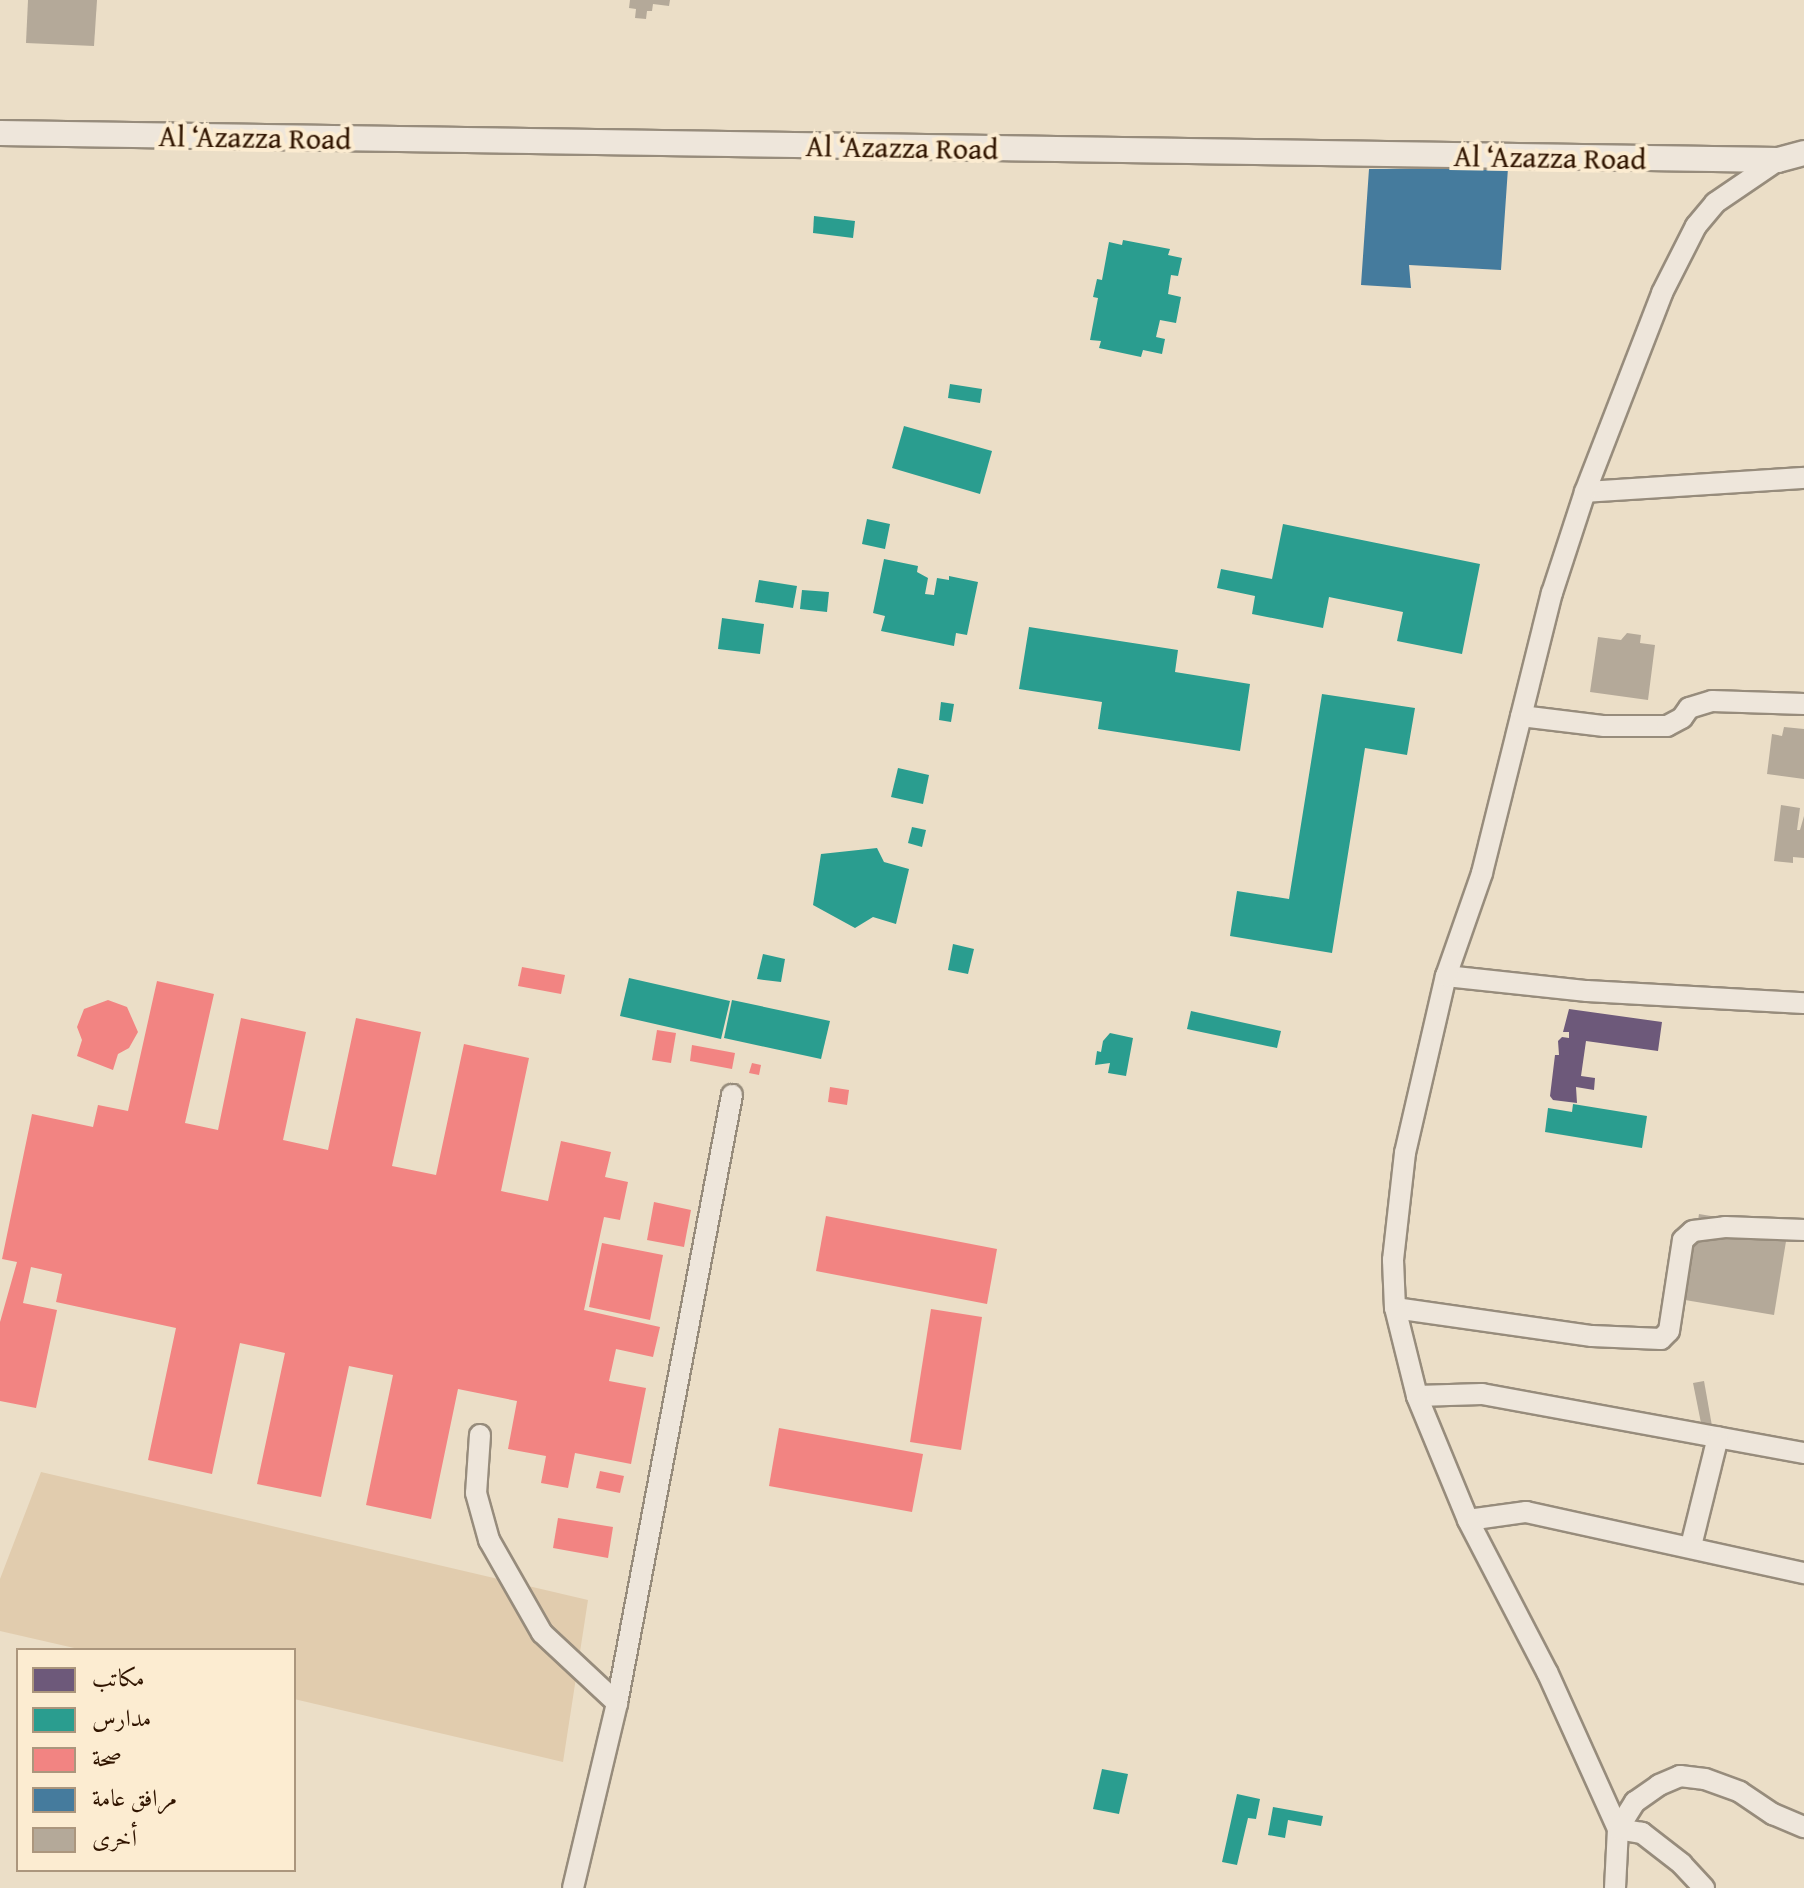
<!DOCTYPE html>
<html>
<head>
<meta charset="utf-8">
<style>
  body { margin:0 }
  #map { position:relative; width:1804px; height:1888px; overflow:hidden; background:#ebdec7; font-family:"Gentium Book Plus",Amiri,serif }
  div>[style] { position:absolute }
  .green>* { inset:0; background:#e1ccae }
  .offices>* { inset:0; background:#6d597a }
  .schools>* { inset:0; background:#2a9d8f }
  .health>* { inset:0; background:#f28482 }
  .public>* { inset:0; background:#457b9d }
  .building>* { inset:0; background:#b4a999 }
  .roads { filter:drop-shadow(2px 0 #978c7c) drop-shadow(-2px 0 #978c7c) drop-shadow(0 2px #978c7c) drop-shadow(0 -2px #978c7c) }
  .minor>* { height:20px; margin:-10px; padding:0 10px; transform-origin:10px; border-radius:10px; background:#eee6db }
  .tertiary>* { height:24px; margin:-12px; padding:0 12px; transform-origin:12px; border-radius:12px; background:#eee6db }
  span { translate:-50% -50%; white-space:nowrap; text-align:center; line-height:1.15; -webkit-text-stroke:8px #fcecd1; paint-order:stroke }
  .street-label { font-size:30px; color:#311500 }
  .legend { position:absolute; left:16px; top:1648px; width:280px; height:224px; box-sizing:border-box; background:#fcecd1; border:2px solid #ab967d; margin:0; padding:10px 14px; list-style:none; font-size:24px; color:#311500 }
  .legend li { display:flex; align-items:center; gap:16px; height:40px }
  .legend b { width:40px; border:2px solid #ab967d }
</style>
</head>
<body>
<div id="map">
  <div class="green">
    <i style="clip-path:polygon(41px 1472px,588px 1600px,563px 1762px,294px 1699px,294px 1650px,83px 1650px,0 1631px,0 1579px)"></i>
  </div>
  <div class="offices">
    <i style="clip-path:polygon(1569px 1009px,1662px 1022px,1658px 1051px,1586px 1041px,1581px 1076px,1595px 1078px,1594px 1090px,1576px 1087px,1577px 1103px,1553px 1100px,1550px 1096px,1555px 1055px,1559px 1055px,1558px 1041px,1562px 1037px,1569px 1038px,1569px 1032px,1563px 1032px)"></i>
  </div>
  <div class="schools">
    <i style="clip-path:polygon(1424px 198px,1480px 199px,1479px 258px,1423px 257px)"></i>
    <i style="clip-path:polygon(814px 216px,855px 221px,853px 238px,813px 233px)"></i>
    <i style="clip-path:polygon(1123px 240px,1170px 249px,1168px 255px,1182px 258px,1178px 276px,1171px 275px,1168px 294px,1181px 297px,1176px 323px,1160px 320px,1156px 337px,1165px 339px,1162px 354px,1143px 350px,1141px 357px,1099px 348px,1101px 341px,1090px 340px,1098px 298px,1093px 297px,1097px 279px,1102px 280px,1109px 242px,1122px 245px)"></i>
    <i style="clip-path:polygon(950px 384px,982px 389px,980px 403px,948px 398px)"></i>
    <i style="clip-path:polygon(904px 426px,992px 451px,980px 494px,892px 468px)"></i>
    <i style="clip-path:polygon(867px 519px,890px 524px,885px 549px,862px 544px)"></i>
    <i style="clip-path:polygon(1283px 524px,1480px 564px,1462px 654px,1397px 641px,1403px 612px,1329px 597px,1323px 628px,1252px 614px,1255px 596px,1217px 588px,1221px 569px,1272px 579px)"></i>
    <i style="clip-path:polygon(884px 559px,918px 566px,917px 572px,928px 578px,925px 594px,934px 595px,937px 578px,949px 580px,949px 576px,978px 582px,967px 635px,956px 633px,954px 646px,881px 631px,885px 616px,873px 613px)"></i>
    <i style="clip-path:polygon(759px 580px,797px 586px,793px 608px,755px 602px)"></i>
    <i style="clip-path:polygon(802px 590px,829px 592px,827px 612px,800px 609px)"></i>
    <i style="clip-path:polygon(722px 618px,764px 624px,760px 654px,718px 649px)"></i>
    <i style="clip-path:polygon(1029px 627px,1178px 650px,1175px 672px,1250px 684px,1240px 751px,1098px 729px,1102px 702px,1019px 689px)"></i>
    <i style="clip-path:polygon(1322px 694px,1415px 708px,1407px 755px,1365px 748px,1332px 953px,1230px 936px,1237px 891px,1289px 899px)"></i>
    <i style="clip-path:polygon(941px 702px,954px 704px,951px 722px,939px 720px)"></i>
    <i style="clip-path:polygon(898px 768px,929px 775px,923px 804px,891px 797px)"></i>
    <i style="clip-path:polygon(912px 827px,926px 830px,922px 847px,908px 843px)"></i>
    <i style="clip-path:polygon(877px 848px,884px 862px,909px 869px,896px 924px,873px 917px,855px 928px,813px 905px,821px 854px)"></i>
    <i style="clip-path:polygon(953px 944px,974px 949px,968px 974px,948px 970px)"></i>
    <i style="clip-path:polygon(763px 954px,785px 959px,781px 982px,757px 979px)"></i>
    <i style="clip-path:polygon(629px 978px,730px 1001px,721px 1039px,620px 1016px)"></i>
    <i style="clip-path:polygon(732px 1000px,830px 1021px,821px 1059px,724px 1038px)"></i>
    <i style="clip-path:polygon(1191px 1011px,1281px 1031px,1277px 1048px,1187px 1029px)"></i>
    <i style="clip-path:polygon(1110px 1033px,1133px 1038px,1126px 1076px,1108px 1073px,1110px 1063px,1095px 1065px,1097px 1051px,1101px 1052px,1103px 1041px)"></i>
    <i style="clip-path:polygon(1573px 1104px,1647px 1116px,1642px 1148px,1545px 1132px,1548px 1108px,1572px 1112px)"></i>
    <i style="clip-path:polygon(1102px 1769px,1128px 1774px,1119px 1814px,1093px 1809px)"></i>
    <i style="clip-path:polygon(1237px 1794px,1260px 1799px,1256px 1819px,1248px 1818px,1237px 1865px,1222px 1862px)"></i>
    <i style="clip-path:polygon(1273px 1807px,1323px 1816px,1321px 1826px,1288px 1820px,1285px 1838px,1268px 1835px)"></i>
  </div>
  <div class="health">
    <i style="clip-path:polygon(522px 967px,565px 975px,561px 994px,518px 986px)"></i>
    <i style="clip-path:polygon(157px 981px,214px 994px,185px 1123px,218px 1130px,241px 1018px,306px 1032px,283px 1140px,328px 1150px,356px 1018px,421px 1032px,392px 1166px,436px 1175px,464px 1044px,529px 1058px,501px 1191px,548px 1201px,561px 1141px,611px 1152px,605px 1177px,628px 1182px,620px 1220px,604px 1217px,584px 1310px,660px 1327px,653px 1357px,616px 1349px,609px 1381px,646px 1388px,631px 1464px,575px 1453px,568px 1488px,541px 1483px,546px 1456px,508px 1449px,517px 1401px,458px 1389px,431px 1519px,366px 1505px,393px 1375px,349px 1366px,321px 1497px,257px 1484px,285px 1353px,240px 1343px,212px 1474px,148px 1460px,176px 1328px,56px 1302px,62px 1274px,31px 1267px,23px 1303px,57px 1310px,36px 1408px,0 1401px,0 1322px,17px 1262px,2px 1259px,32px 1114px,93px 1127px,98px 1105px,128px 1111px)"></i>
    <i style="clip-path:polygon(108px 1000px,127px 1007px,138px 1032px,129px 1048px,118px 1054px,113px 1070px,77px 1056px,82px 1040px,77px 1027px,84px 1009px)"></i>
    <i style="clip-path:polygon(657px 1030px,676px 1033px,671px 1063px,652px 1060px)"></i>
    <i style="clip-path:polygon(692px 1045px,735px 1053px,732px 1069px,690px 1061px)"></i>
    <i style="clip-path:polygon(752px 1063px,761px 1065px,759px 1075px,749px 1073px)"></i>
    <i style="clip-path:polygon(830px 1087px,849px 1090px,847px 1105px,828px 1102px)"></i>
    <i style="clip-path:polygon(654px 1202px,691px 1210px,684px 1247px,647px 1240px)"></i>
    <i style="clip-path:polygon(826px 1216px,997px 1249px,987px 1304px,816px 1271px)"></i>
    <i style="clip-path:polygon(602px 1243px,663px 1255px,650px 1320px,589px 1307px)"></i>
    <i style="clip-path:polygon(931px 1309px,982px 1317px,961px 1450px,910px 1442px)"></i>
    <i style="clip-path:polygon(779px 1428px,923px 1454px,912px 1512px,769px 1486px)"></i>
    <i style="clip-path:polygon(600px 1471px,624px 1476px,620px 1493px,596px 1488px)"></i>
    <i style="clip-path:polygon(558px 1518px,613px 1527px,608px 1558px,553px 1548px)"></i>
  </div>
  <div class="public">
    <i style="clip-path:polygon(1508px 168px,1501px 270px,1409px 265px,1411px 288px,1361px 285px,1369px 169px)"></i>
  </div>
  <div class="building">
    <i style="clip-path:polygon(28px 0,97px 0,94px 46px,26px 43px)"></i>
    <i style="clip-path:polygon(630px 0,670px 0,669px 6px,653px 4px,652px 11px,647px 11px,646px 19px,635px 18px,636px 9px,629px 8px)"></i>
    <i style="clip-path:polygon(1627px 633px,1641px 635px,1640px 643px,1655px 645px,1648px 700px,1590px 692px,1598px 637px,1621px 640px)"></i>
    <i style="clip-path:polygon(1784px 727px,1804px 729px,1804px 779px,1767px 774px,1772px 734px,1782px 736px)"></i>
    <i style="clip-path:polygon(1781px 805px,1800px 808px,1797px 830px,1800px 830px,1804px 816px,1804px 858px,1793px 857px,1793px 863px,1774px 861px)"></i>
    <i style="clip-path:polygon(1699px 1214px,1788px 1229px,1774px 1315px,1685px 1300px)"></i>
    <i style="clip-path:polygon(1704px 1381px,1712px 1426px,1702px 1428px,1693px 1383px)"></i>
  </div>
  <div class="roads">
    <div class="minor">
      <i style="left:1585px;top:492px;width:219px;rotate:-3.7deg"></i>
      <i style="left:1521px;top:716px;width:84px;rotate:6.9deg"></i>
      <i style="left:1604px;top:726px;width:63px"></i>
      <i style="left:1667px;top:726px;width:17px;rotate:-28deg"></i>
      <i style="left:1682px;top:718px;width:12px;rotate:-55deg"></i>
      <i style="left:1689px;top:708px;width:24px;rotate:-17deg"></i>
      <i style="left:1712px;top:701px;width:92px;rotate:1.9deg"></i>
      <i style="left:1446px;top:976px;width:142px;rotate:6.1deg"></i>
      <i style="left:1587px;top:991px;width:217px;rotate:3.2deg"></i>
      <i style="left:1395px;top:1308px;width:199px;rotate:8.1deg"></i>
      <i style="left:1592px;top:1336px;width:69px;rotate:2.5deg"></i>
      <i style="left:1661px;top:1339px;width:11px;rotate:-45deg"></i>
      <i style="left:1669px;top:1331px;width:92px;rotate:-81.3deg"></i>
      <i style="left:1683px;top:1240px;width:13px;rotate:-42deg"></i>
      <i style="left:1693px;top:1231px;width:32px;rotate:-7deg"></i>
      <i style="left:1725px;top:1227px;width:79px;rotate:2.2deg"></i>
      <i style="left:1417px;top:1396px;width:65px;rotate:-1.8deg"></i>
      <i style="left:1482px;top:1394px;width:327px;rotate:10.4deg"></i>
      <i style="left:480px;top:1435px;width:58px;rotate:93.9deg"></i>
      <i style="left:476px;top:1493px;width:49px;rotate:74.5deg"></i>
      <i style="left:489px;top:1540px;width:107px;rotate:60.3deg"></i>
      <i style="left:542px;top:1633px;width:103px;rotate:43deg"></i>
      <i style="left:1468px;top:1520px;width:59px;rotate:-7.9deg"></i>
      <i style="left:1526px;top:1512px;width:285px;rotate:12.4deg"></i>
      <i style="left:1691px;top:1546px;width:112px;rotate:-76.1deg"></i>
      <i style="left:573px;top:1888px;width:190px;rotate:-76.6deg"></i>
      <i style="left:617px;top:1703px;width:619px;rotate:-79.29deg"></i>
      <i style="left:1615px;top:1888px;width:59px;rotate:-87.1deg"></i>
      <i style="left:1618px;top:1829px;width:172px;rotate:-114.3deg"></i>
      <i style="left:1547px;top:1672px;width:171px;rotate:-117.5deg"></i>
      <i style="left:1468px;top:1520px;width:134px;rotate:-112.4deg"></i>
      <i style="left:1417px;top:1396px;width:91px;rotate:-104deg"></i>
      <i style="left:1395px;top:1308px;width:48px;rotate:-92.4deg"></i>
      <i style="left:1393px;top:1260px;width:108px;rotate:-83.6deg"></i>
      <i style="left:1405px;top:1153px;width:182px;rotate:-77deg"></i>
      <i style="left:1446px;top:976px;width:109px;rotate:-70.7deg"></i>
      <i style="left:1482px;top:873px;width:289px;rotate:-76deg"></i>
      <i style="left:1552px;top:593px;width:106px;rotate:-71.9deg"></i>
      <i style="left:1585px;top:492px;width:213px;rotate:-68.8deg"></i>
      <i style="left:1662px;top:293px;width:75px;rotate:-63.1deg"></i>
      <i style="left:1696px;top:226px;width:30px;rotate:-50deg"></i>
      <i style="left:1715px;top:203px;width:76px;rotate:-34.3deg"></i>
      <i style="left:1704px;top:1888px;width:33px;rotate:-133deg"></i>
      <i style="left:1682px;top:1864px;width:51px;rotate:-142.2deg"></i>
      <i style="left:1642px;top:1833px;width:24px;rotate:-171deg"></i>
      <i style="left:1618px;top:1829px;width:32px;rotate:-58deg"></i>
      <i style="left:1635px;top:1802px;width:29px;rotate:-35deg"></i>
      <i style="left:1659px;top:1785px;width:23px;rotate:-23deg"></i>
      <i style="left:1680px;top:1776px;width:25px;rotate:7deg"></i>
      <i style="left:1705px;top:1779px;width:37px;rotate:20deg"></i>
      <i style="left:1740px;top:1792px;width:40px;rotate:34deg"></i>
      <i style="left:1773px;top:1814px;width:34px;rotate:23deg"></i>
    </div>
    <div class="tertiary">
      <i style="left:0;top:133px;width:1778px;rotate:0.87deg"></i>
      <i style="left:1778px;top:160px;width:27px;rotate:-15deg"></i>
    </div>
  </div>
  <div class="street-label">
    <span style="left:255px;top:137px;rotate:1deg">Al ‘Azazza Road</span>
    <span style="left:902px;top:147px;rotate:1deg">Al ‘Azazza Road</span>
    <span style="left:1550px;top:157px;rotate:1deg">Al ‘Azazza Road</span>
  </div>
  <ul class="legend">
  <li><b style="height:22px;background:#6d597a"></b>مكاتب</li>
  <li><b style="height:22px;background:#2a9d8f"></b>مدارس</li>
  <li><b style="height:22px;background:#f28482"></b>صحة</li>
  <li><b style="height:22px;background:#457b9d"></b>مرافق عامة</li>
  <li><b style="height:22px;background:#b4a999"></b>أخرى</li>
  </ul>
</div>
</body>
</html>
